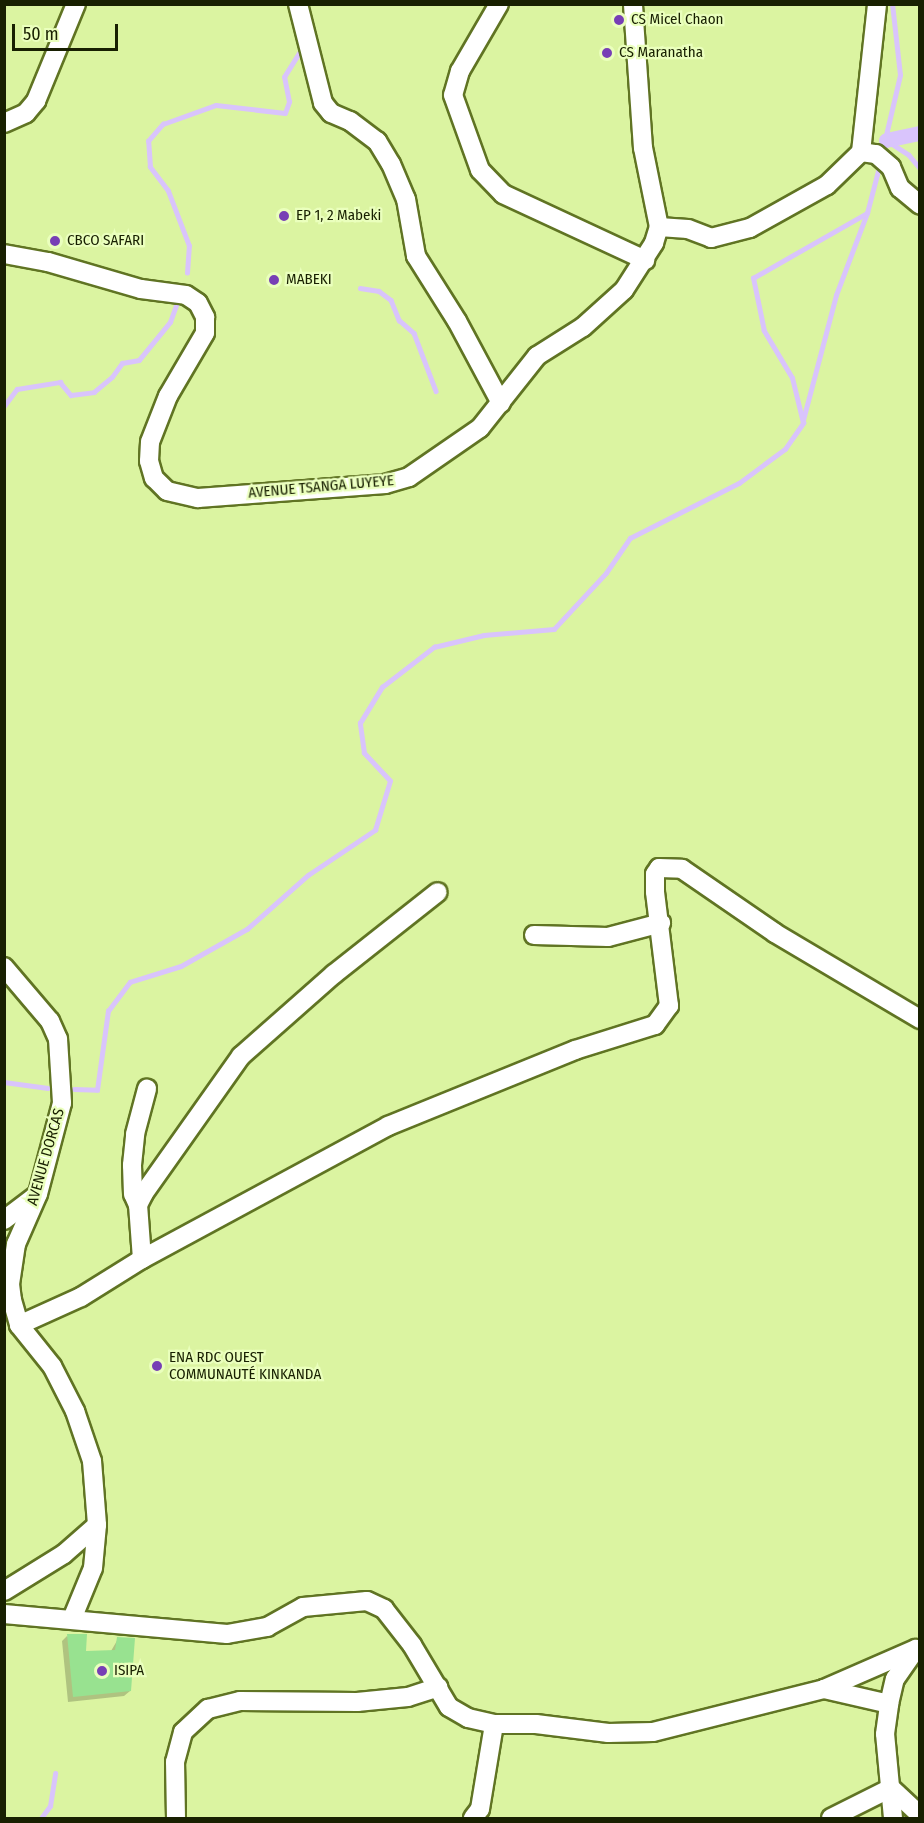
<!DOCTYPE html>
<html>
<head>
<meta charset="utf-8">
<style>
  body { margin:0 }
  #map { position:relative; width:924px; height:1823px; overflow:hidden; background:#dbf4a1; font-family:"Fira Sans Condensed",sans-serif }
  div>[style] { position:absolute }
  .shadow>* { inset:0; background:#0003 }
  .stream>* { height:4.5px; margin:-2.25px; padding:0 2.25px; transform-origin:2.25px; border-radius:2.25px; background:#d9c4fc }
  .canal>* { height:15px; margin:-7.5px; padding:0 7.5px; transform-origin:7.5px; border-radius:7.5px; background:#d9c4fc }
  .building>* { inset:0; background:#98e290 }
  .roads { filter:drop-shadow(2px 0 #607423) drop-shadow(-2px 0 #607423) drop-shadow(0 2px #607423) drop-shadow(0 -2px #607423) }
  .minor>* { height:18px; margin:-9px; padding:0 9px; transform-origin:9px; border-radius:9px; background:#fff }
  .dots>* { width:16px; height:16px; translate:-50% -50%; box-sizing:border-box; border:3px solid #eaffbd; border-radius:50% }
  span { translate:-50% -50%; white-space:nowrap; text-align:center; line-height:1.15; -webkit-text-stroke:4.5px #eaffbd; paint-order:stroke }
  .poi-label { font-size:15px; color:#182001 }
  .left { translate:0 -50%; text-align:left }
  .street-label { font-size:15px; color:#182001 }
  .frame { position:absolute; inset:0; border:6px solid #182001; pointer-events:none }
  .scale { position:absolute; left:12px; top:24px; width:106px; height:27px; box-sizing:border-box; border:3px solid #182001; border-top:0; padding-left:8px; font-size:18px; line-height:21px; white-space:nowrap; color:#182001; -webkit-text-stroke:4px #eaffbd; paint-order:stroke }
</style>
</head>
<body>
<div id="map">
  <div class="shadow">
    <i style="clip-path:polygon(67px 1636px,84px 1653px,111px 1651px,118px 1639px,130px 1691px,124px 1696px,68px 1702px,62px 1641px)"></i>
  </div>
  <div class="stream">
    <i style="left:886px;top:140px;width:27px;rotate:33deg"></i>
    <i style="left:909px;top:155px;width:17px;rotate:50deg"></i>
    <i style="left:882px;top:152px;width:79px;rotate:-76.8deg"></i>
    <i style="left:900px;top:75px;width:71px;rotate:-96.4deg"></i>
    <i style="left:187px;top:273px;width:27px;rotate:-86deg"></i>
    <i style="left:189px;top:246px;width:59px;rotate:-110.9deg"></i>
    <i style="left:168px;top:191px;width:30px;rotate:-127deg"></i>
    <i style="left:150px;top:167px;width:26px;rotate:-94deg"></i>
    <i style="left:148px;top:141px;width:23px;rotate:-49deg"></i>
    <i style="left:163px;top:124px;width:56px;rotate:-19.7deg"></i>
    <i style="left:216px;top:105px;width:69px;rotate:6.6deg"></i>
    <i style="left:285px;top:113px;width:12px;rotate:-70deg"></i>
    <i style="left:289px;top:102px;width:25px;rotate:-101deg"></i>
    <i style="left:284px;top:77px;width:36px;rotate:-58deg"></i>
    <i style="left:360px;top:288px;width:19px;rotate:9deg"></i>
    <i style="left:379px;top:291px;width:15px;rotate:37deg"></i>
    <i style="left:391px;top:300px;width:22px;rotate:68deg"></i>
    <i style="left:399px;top:320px;width:20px;rotate:41deg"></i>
    <i style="left:414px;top:333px;width:62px;rotate:69.2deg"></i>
    <i style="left:4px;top:406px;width:21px;rotate:-53deg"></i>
    <i style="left:17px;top:389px;width:44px;rotate:-9.2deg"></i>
    <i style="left:60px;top:382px;width:17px;rotate:50deg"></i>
    <i style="left:71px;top:395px;width:23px;rotate:-7deg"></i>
    <i style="left:94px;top:392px;width:23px;rotate:-40deg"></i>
    <i style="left:112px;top:377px;width:17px;rotate:-54deg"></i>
    <i style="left:122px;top:363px;width:17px;rotate:-10deg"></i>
    <i style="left:139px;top:360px;width:49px;rotate:-50.8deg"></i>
    <i style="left:170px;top:322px;width:23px;rotate:-70deg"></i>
    <i style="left:803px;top:420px;width:129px;rotate:-75.2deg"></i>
    <i style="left:836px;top:295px;width:88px;rotate:-69.3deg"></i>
    <i style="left:4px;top:1082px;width:44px;rotate:7.8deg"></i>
    <i style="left:74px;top:1089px;width:23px;rotate:2deg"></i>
    <i style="left:97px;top:1090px;width:80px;rotate:-82.1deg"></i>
    <i style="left:108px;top:1011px;width:36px;rotate:-53deg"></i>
    <i style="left:130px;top:982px;width:53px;rotate:-17.4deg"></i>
    <i style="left:181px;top:966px;width:76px;rotate:-29.3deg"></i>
    <i style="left:247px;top:929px;width:81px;rotate:-41.5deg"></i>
    <i style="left:308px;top:875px;width:81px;rotate:-33.9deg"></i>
    <i style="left:375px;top:830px;width:51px;rotate:-73deg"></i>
    <i style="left:390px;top:781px;width:38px;rotate:-133deg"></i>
    <i style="left:364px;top:753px;width:30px;rotate:-98deg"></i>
    <i style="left:360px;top:723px;width:42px;rotate:-58.6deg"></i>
    <i style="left:382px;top:687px;width:66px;rotate:-37.6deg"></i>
    <i style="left:434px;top:647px;width:51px;rotate:-13.5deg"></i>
    <i style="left:484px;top:635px;width:70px;rotate:-4.9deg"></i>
    <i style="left:554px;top:629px;width:76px;rotate:-47.1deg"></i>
    <i style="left:606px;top:573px;width:42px;rotate:-55.6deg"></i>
    <i style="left:630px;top:538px;width:122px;rotate:-26.8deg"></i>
    <i style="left:739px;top:483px;width:57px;rotate:-36.5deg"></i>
    <i style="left:785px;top:449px;width:32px;rotate:-55deg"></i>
    <i style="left:803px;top:423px;width:46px;rotate:-103.7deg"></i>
    <i style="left:792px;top:378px;width:55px;rotate:-120.8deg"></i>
    <i style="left:764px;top:331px;width:54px;rotate:-101.7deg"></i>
    <i style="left:753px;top:278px;width:131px;rotate:-29.7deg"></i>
    <i style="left:867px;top:213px;width:52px;rotate:-75.4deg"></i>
    <i style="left:41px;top:1818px;width:15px;rotate:-53deg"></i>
    <i style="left:50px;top:1806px;width:33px;rotate:-81deg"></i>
  </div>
  <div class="canal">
    <i style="left:886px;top:140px;width:35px;rotate:-12deg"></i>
  </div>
  <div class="building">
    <i style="clip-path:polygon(67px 1634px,87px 1634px,86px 1651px,115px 1650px,117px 1637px,135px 1638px,131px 1691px,73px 1697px)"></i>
  </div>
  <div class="roads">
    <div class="minor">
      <i style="left:298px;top:4px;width:102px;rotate:75.8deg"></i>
      <i style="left:323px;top:103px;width:13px;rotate:51deg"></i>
      <i style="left:331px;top:113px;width:21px;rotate:23deg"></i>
      <i style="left:350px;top:121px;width:34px;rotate:37deg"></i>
      <i style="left:377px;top:141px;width:27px;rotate:59deg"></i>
      <i style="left:391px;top:164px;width:38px;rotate:67deg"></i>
      <i style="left:406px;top:199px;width:58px;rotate:80deg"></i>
      <i style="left:416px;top:256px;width:77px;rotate:57.8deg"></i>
      <i style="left:457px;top:321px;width:93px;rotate:61.8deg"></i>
      <i style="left:499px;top:4px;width:78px;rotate:120.2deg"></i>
      <i style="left:460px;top:71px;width:25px;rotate:106deg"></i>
      <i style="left:453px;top:95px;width:80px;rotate:70.2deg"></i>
      <i style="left:480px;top:170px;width:33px;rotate:46deg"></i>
      <i style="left:503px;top:194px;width:157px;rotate:24.9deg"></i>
      <i style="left:4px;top:123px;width:24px;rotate:-24deg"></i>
      <i style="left:26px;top:113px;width:16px;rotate:-50deg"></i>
      <i style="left:36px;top:101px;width:105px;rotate:-67.6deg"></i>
      <i style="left:861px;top:152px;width:149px;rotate:-83.8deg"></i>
      <i style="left:659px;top:227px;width:29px;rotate:4deg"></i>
      <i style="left:688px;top:229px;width:25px;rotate:21deg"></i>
      <i style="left:711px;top:238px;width:40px;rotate:-14.4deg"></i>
      <i style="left:750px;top:228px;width:88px;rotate:-29.2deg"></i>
      <i style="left:827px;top:185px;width:47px;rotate:-44.1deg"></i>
      <i style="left:861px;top:152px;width:15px;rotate:8deg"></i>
      <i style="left:876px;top:154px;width:20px;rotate:41deg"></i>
      <i style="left:891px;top:167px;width:23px;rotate:67deg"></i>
      <i style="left:900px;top:188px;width:26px;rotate:40deg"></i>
      <i style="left:4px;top:254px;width:45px;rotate:10.3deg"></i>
      <i style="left:48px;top:262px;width:97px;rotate:16.2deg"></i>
      <i style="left:141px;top:289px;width:45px;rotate:7.6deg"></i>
      <i style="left:186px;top:295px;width:14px;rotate:34deg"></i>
      <i style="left:198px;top:303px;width:16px;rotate:63deg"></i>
      <i style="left:205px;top:317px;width:16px;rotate:90deg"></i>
      <i style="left:205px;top:333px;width:73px;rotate:120.4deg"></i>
      <i style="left:168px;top:396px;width:49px;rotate:111.4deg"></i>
      <i style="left:150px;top:442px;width:19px;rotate:93deg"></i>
      <i style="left:149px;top:461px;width:18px;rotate:74deg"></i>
      <i style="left:154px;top:478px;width:18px;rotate:45deg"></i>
      <i style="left:167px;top:491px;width:32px;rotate:13deg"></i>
      <i style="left:198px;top:498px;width:188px;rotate:-4.3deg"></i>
      <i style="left:385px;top:484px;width:25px;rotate:-16deg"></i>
      <i style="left:409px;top:477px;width:86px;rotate:-34.6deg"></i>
      <i style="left:480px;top:428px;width:92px;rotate:-51.6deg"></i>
      <i style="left:537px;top:356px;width:54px;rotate:-32.2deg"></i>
      <i style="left:583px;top:327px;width:55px;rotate:-42.1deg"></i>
      <i style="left:624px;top:290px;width:56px;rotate:-57.4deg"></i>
      <i style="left:654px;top:243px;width:17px;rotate:-73deg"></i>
      <i style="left:659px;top:227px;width:81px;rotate:-101.4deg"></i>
      <i style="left:643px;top:148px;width:144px;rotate:-94deg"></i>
      <i style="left:534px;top:935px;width:74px;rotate:1.5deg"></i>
      <i style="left:608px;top:937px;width:55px;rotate:-14.8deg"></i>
      <i style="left:4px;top:967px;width:71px;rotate:49.6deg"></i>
      <i style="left:50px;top:1021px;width:20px;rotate:66deg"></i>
      <i style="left:58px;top:1039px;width:64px;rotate:86.4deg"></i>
      <i style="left:62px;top:1103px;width:94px;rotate:104.8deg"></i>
      <i style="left:38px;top:1194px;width:55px;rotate:113.7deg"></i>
      <i style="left:16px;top:1244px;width:40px;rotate:98.5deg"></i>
      <i style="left:10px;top:1284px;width:16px;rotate:83deg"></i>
      <i style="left:12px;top:1300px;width:26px;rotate:74deg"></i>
      <i style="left:19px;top:1325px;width:53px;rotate:51.2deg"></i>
      <i style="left:52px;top:1366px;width:51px;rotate:62.9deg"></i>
      <i style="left:75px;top:1411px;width:53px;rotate:71.2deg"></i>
      <i style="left:92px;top:1461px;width:64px;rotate:85.5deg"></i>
      <i style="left:97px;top:1525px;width:44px;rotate:138.7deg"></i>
      <i style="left:64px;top:1554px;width:70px;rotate:148.3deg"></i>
      <i style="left:138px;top:1205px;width:12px;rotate:-114deg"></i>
      <i style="left:133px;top:1194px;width:29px;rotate:-92deg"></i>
      <i style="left:132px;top:1165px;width:31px;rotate:-84deg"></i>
      <i style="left:135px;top:1134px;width:47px;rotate:-75.1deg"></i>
      <i style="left:4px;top:1220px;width:41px;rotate:-37.1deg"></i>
      <i style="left:142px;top:1259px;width:54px;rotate:-94.2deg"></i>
      <i style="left:138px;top:1205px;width:13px;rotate:-63deg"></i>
      <i style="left:144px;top:1193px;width:168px;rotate:-54.7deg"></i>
      <i style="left:241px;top:1056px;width:124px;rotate:-41.4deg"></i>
      <i style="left:334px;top:974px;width:132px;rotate:-38.3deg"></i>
      <i style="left:19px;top:1325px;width:68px;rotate:-24.3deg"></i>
      <i style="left:81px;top:1297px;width:72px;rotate:-31.9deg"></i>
      <i style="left:142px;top:1259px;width:280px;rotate:-28.4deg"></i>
      <i style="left:388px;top:1126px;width:202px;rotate:-22.1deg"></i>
      <i style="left:575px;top:1050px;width:84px;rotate:-17.4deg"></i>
      <i style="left:655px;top:1025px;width:24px;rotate:-54deg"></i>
      <i style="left:669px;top:1006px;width:115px;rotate:-97deg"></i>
      <i style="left:655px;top:892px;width:18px;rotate:-90deg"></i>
      <i style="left:655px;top:874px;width:7px;rotate:-56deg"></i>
      <i style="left:659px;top:868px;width:23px;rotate:2deg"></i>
      <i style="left:682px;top:869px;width:113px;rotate:34.5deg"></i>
      <i style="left:775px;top:933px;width:169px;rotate:30.7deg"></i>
      <i style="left:4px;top:1614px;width:224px;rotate:5.1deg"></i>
      <i style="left:227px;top:1634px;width:41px;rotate:-9.9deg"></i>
      <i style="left:267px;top:1627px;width:41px;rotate:-29.1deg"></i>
      <i style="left:303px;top:1607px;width:64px;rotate:-5.4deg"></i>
      <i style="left:367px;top:1601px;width:19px;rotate:25deg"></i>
      <i style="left:384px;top:1609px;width:46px;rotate:52.1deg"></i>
      <i style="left:412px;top:1645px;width:72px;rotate:59.2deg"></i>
      <i style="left:449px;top:1707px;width:22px;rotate:30deg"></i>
      <i style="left:468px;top:1718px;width:27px;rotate:13deg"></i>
      <i style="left:494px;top:1724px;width:42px"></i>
      <i style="left:536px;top:1724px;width:73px;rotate:7.1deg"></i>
      <i style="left:608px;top:1733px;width:45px;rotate:-1.3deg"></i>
      <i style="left:653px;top:1732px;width:176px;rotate:-14.1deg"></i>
      <i style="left:824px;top:1689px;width:100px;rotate:-23.5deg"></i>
      <i style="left:72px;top:1619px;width:55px;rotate:-67.6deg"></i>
      <i style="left:93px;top:1568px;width:43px;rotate:-84.7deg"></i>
      <i style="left:824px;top:1689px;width:67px;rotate:13deg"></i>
      <i style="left:176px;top:1818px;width:56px;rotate:-91deg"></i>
      <i style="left:175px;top:1762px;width:31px;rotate:-75deg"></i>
      <i style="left:183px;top:1732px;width:34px;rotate:-43deg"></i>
      <i style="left:208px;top:1709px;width:33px;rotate:-14deg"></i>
      <i style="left:240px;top:1701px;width:117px;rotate:0.5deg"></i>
      <i style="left:357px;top:1702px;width:51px;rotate:-5.6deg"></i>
      <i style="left:408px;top:1697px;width:32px;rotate:-18deg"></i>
      <i style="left:473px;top:1818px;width:11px;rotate:-52deg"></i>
      <i style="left:480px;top:1809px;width:86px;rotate:-80.6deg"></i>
      <i style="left:831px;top:1818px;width:67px;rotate:-26.6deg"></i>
      <i style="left:891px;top:1788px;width:40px;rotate:43deg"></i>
      <i style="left:893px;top:1818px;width:84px;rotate:-95.4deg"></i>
      <i style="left:885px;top:1734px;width:30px;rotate:-82deg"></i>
      <i style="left:889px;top:1704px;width:26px;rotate:-77deg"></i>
      <i style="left:895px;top:1679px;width:37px;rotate:-55deg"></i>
    </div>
  </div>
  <div class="dots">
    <i style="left:619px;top:20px;background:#773fb5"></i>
    <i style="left:607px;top:53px;background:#773fb5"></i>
    <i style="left:284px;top:216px;background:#773fb5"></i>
    <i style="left:55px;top:241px;background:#773fb5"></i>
    <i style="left:274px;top:280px;background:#773fb5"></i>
    <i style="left:157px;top:1366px;background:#773fb5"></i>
    <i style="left:102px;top:1671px;background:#773fb5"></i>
  </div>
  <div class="poi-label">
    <span class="left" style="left:631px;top:20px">CS Micel Chaon</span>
    <span class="left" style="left:619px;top:53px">CS Maranatha</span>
    <span class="left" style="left:296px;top:216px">EP 1, 2 Mabeki</span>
    <span class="left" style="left:67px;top:241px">CBCO SAFARI</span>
    <span class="left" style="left:286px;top:280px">MABEKI</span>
    <span class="left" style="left:169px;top:1366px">ENA RDC OUEST<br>COMMUNAUTÉ KINKANDA</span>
    <span class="left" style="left:114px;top:1671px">ISIPA</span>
  </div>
  <div class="street-label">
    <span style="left:321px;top:487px;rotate:-5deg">AVENUE TSANGA LUYEYE</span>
    <span style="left:46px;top:1157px;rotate:-74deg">AVENUE DORCAS</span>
  </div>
  <div class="frame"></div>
  <div class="scale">50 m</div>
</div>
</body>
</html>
